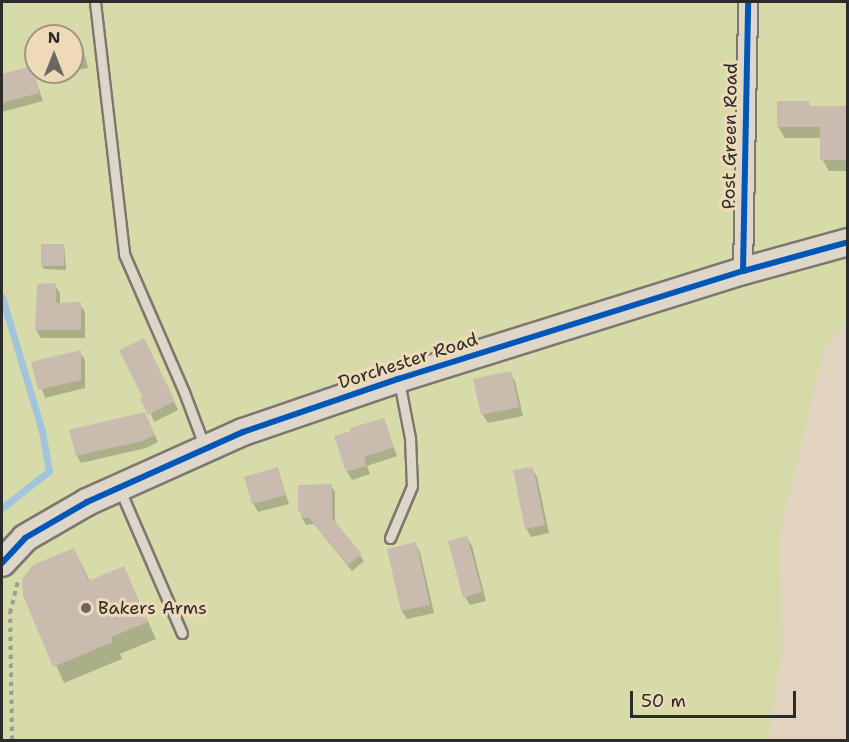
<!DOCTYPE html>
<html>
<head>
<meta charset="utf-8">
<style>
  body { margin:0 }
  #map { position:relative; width:849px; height:742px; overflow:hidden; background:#e1d3c0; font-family:"Shantell Sans",sans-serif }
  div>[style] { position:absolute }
  .green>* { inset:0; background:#d6dba9 }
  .shadow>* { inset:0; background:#0003 }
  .stream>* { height:7px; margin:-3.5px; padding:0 3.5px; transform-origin:3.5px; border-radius:3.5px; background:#a3c5db }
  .building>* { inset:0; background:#c9bbae }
  .path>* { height:4px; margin-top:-2px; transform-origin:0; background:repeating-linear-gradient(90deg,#a19c93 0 4.5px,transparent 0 9px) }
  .roads { filter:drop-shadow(2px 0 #7d776e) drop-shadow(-2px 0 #7d776e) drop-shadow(0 2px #7d776e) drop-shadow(0 -2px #7d776e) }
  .service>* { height:9px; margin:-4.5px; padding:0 4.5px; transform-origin:4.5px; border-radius:4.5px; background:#ded6c8 }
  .minor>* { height:18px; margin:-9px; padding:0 9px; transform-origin:9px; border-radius:9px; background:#ded6c8 }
  .secondary>* { height:26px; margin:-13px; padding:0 13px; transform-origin:13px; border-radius:13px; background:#ded6c8 }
  .cycleway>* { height:6px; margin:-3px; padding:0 3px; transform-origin:3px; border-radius:3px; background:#0057b8 }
  .dots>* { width:16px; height:16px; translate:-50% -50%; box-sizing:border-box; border:3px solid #efdab8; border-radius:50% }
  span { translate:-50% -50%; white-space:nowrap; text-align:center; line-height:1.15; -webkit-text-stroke:6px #efdab8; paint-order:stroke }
  .street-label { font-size:18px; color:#2b2b2b }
  .poi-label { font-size:18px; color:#2b2b2b }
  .left { translate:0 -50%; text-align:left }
  .frame { position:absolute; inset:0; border:3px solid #2b2b2b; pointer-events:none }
  .north { position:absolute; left:24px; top:24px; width:60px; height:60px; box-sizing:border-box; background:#efdab8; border:2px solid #a19480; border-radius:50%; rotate:0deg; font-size:16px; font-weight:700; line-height:24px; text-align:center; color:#2b2b2b }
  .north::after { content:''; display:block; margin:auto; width:21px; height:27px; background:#6b665f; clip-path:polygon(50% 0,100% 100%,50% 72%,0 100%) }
  .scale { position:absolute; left:630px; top:691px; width:166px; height:27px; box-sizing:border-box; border:3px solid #2b2b2b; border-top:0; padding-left:8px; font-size:18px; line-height:21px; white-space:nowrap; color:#2b2b2b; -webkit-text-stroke:4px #efdab8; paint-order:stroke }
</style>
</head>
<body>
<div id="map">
  <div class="green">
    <i style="clip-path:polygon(evenodd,2px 2px,847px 2px,847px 323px,824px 348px,779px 537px,782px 652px,768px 740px,2px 740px,2px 2px,36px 36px,72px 36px,72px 72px,36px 72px,36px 36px)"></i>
  </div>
  <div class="shadow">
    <i style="clip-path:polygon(83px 48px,88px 68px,72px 71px,72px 50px)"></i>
    <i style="clip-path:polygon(31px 67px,43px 101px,2px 112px,2px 75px)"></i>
    <i style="clip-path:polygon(809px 103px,811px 107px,845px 107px,848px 111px,848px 171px,829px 171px,822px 159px,822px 138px,785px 138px,778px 127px)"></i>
    <i style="clip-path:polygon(64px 245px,66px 270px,44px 269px,42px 266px)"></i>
    <i style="clip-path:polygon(55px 285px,60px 293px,60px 304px,80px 304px,85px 312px,85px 338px,41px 338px,36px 330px)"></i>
    <i style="clip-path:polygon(148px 348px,178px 410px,154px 422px,145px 398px)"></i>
    <i style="clip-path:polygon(80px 352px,85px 360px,85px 388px,45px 398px,33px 363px)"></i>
    <i style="clip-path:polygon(510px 373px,515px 381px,523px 416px,488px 423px,483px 415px,475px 380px)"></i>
    <i style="clip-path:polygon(383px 420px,397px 456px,367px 466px,370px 474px,352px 480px,347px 472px)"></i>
    <i style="clip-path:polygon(149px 422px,158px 442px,146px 448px,81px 463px,77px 456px,71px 431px)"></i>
    <i style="clip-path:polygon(532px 468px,537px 477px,549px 533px,531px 537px,526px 528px)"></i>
    <i style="clip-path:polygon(277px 469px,289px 504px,258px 512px,253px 503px)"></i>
    <i style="clip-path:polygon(331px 486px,335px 492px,335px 524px,364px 561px,352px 571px,314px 524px,306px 525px,302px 518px)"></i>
    <i style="clip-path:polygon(467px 538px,472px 546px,486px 601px,470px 605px,465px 597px)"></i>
    <i style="clip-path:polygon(415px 544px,420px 552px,434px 613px,407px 619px,402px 611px)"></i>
    <i style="clip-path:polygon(74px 549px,90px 582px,124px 568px,156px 639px,120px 654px,122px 659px,64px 683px,25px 595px)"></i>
  </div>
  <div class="stream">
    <i style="left:2px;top:297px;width:140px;rotate:73.4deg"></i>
    <i style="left:42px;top:431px;width:41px;rotate:80.1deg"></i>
    <i style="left:49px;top:471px;width:60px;rotate:141.8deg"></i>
  </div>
  <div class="building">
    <i style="clip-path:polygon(32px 66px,39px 93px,2px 103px,2px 74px)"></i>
    <i style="clip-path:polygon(777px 101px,809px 101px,810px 106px,846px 106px,848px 160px,820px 160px,820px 127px,777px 127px)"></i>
    <i style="clip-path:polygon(41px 244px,64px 244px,64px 266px,41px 266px)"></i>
    <i style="clip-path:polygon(56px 283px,56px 303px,81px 302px,81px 330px,35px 330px,37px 284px)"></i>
    <i style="clip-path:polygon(144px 338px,175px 401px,148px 415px,140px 399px,143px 398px,119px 350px)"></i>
    <i style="clip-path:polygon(81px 350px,81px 380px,38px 390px,31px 362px)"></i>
    <i style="clip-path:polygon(511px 371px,519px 407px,481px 415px,473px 379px)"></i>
    <i style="clip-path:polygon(145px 412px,155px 435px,142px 441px,76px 456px,69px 430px)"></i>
    <i style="clip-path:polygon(384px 418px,394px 447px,364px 457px,366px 466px,346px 472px,334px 436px,351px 431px,350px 428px)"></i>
    <i style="clip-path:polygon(278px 467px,286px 495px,252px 504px,244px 477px)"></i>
    <i style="clip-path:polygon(533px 467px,545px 525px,525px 529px,513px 470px)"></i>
    <i style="clip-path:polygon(332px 484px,332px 518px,362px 554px,348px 565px,309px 518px,301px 518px,301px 512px,298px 512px,298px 485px)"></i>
    <i style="clip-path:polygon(467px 536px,482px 592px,463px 598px,448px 541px)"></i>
    <i style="clip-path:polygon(416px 542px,430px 605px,401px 611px,387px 549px)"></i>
    <i style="clip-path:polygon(74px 548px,88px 581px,124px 566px,148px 622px,111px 637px,113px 642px,53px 667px,23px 595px,22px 579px,33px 565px)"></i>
  </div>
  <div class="path">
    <i style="left:12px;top:740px;width:127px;rotate:-90.9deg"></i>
    <i style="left:10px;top:613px;width:34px;rotate:-76deg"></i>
  </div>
  <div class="roads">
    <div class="service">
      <i style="left:95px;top:2px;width:254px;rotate:83.4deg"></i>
      <i style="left:124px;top:254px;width:150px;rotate:66.5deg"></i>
      <i style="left:184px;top:392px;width:60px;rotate:69.4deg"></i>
      <i style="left:120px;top:490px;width:156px;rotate:66.6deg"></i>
      <i style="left:390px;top:538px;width:56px;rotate:-67.1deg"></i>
      <i style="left:412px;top:486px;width:48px;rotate:-92.4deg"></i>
      <i style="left:410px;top:438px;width:58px;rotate:-100.9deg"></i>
    </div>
    <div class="minor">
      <i style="left:743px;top:271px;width:269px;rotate:-88.9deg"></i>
    </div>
    <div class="secondary">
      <i style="left:2px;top:563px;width:34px;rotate:-47deg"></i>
      <i style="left:25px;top:538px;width:72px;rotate:-30.1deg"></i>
      <i style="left:87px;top:502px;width:171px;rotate:-24.2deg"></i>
      <i style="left:243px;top:432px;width:164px;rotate:-18.9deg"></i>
      <i style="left:398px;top:379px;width:362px;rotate:-17.4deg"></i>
      <i style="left:743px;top:271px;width:109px;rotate:-15.4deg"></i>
    </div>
  </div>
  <div class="cycleway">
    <i style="left:743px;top:271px;width:269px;rotate:-88.9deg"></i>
    <i style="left:2px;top:563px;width:34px;rotate:-47deg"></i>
    <i style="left:25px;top:538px;width:72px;rotate:-30.1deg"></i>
    <i style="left:87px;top:502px;width:171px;rotate:-24.2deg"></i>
    <i style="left:243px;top:432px;width:164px;rotate:-18.9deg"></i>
    <i style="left:398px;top:379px;width:362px;rotate:-17.4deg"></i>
    <i style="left:743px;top:271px;width:109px;rotate:-15.4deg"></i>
  </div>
  <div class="dots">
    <i style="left:86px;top:608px;background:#6b665f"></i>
  </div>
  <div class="street-label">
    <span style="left:730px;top:136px;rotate:-89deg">Post Green Road</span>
    <span style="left:408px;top:361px;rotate:-18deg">Dorchester Road</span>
  </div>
  <div class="poi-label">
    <span class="left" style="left:98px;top:608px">Bakers Arms</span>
  </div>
  <div class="frame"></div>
  <div class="north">N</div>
  <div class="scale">50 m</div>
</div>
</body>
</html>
